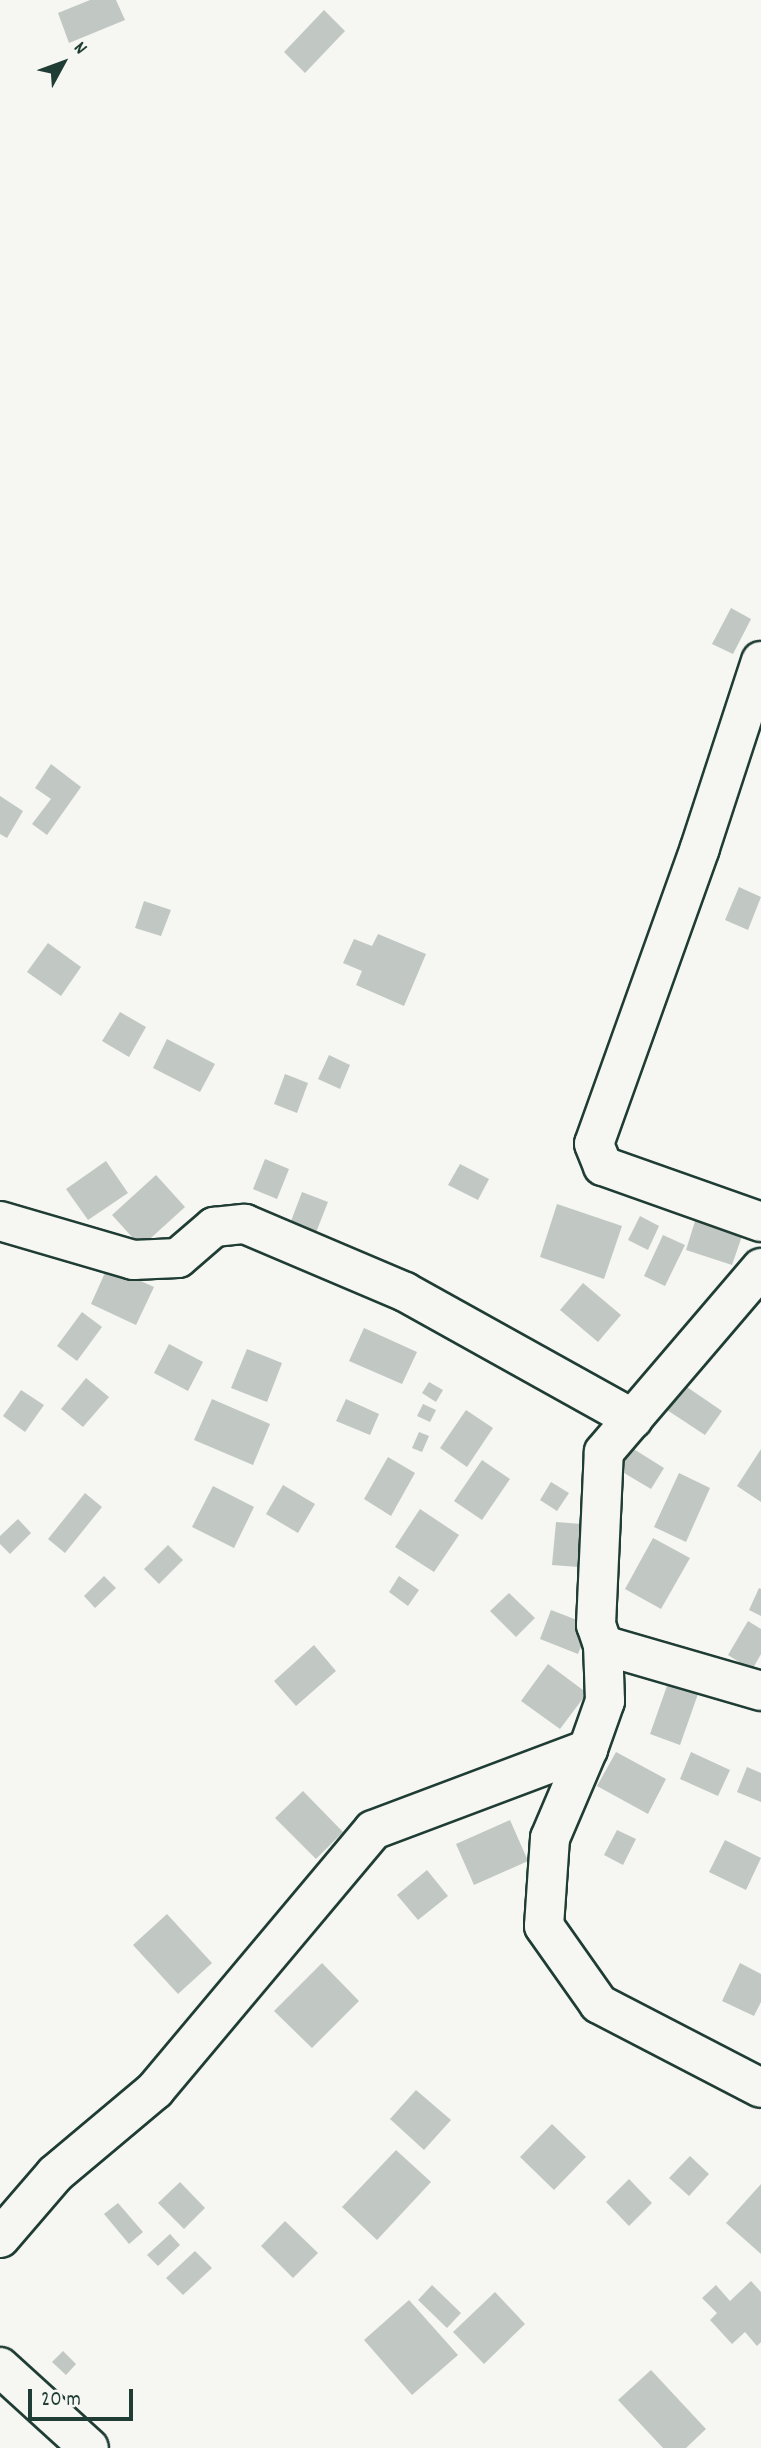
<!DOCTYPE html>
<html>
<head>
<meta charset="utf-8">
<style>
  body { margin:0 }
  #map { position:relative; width:761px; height:2448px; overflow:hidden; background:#f6f6f2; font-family:Dekko,sans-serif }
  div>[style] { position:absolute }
  .building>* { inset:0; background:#c1c8c3 }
  .roads { filter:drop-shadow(2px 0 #1f3d34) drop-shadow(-2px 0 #1f3d34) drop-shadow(0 2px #1f3d34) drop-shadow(0 -2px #1f3d34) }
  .minor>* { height:38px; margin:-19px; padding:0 19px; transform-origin:19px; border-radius:19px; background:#f6f6f2 }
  span { translate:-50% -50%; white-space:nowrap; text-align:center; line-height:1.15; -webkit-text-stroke:5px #f6f6f2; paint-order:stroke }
  .north { position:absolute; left:28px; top:28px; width:70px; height:70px; -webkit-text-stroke:5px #f6f6f2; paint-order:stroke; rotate:49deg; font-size:19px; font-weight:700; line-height:28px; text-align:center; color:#1f3d34 }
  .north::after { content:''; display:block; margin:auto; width:24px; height:32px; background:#1f3d34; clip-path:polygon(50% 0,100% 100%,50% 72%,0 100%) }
  .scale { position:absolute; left:28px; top:2389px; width:105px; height:32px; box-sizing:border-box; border:4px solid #1f3d34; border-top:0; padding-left:9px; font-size:21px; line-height:24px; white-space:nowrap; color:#1f3d34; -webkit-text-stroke:5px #f6f6f2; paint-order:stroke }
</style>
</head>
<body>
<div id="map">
  <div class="building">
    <i style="clip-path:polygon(90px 0,116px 0,125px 20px,69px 43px,58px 13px)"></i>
    <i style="clip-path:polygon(324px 10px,345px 31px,305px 73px,284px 52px)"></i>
    <i style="clip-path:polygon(731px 608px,751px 619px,733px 654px,712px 644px)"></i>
    <i style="clip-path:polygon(51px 764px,81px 787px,47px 835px,32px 824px,51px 799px,35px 788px)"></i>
    <i style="clip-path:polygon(0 796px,23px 811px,7px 838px,0 834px)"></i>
    <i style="clip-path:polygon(739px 887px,761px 897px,748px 930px,725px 920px)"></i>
    <i style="clip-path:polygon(144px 901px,171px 910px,161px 936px,135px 928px)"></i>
    <i style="clip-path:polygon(378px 934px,426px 954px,404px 1006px,356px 985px,362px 971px,343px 963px,354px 939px,372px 946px)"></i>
    <i style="clip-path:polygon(48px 943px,81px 967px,61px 996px,27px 972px)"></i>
    <i style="clip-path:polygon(120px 1012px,146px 1027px,129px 1057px,102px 1041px)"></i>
    <i style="clip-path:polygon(167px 1039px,215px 1064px,200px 1092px,153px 1068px)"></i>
    <i style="clip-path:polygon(329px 1055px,350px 1065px,340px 1089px,318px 1079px)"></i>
    <i style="clip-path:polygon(285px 1074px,308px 1083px,297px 1113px,274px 1104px)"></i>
    <i style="clip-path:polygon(265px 1159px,289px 1169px,277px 1199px,253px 1189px)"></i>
    <i style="clip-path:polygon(106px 1161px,128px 1193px,88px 1220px,66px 1189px)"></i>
    <i style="clip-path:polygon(460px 1164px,489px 1179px,478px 1200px,448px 1185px)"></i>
    <i style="clip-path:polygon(156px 1175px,185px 1207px,141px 1247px,112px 1215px)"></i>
    <i style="clip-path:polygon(302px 1192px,328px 1202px,313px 1240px,288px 1229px)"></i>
    <i style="clip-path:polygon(557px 1204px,622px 1226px,604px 1279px,540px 1257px)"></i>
    <i style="clip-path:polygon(640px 1216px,659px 1226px,648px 1250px,628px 1240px)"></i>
    <i style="clip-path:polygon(696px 1218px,743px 1233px,732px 1265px,686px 1250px)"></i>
    <i style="clip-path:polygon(663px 1235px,685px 1245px,665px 1286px,644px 1276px)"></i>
    <i style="clip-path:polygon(108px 1266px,154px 1287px,136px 1325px,91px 1304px)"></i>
    <i style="clip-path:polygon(583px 1283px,621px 1315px,598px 1342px,560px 1310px)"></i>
    <i style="clip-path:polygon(82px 1312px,102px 1327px,77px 1361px,57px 1346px)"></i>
    <i style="clip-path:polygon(364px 1328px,417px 1352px,402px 1384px,349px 1361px)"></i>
    <i style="clip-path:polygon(169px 1344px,203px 1362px,188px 1391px,154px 1373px)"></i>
    <i style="clip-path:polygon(247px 1349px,282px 1363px,267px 1402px,231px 1388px)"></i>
    <i style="clip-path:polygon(86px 1378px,109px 1397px,83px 1427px,61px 1409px)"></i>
    <i style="clip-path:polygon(429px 1382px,443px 1390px,436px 1402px,422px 1393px)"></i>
    <i style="clip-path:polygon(684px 1385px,722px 1411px,705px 1435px,667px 1410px)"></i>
    <i style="clip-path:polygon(21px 1390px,44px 1405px,25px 1432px,3px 1416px)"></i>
    <i style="clip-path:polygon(212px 1399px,270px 1424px,253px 1465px,194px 1440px)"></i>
    <i style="clip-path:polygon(346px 1399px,379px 1414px,370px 1435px,336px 1421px)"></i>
    <i style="clip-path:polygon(423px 1404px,436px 1410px,430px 1422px,417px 1416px)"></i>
    <i style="clip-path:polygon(466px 1410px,493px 1428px,467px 1467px,440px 1448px)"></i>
    <i style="clip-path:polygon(419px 1432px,429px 1436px,422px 1452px,412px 1448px)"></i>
    <i style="clip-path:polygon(632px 1448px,664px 1468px,651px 1489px,619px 1470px)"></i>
    <i style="clip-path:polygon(761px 1449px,761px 1502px,737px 1486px)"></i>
    <i style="clip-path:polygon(388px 1457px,415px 1473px,391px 1516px,364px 1499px)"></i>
    <i style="clip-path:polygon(482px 1460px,510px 1479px,482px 1520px,454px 1501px)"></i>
    <i style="clip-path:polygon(679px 1473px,710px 1488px,686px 1542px,654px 1527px)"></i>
    <i style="clip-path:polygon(551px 1482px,569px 1493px,557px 1511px,540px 1500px)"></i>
    <i style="clip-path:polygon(283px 1485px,315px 1504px,298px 1533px,266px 1514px)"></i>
    <i style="clip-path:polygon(213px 1486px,254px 1507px,234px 1548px,192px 1527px)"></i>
    <i style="clip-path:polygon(85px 1493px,102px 1507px,65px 1553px,48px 1539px)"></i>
    <i style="clip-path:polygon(420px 1509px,459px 1535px,434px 1572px,395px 1547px)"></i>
    <i style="clip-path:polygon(18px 1519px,31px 1533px,10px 1554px,0 1544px,0 1536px)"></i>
    <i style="clip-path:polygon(556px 1522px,582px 1524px,578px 1567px,552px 1565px)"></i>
    <i style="clip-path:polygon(653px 1538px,690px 1558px,661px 1609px,625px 1589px)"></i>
    <i style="clip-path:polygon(168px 1545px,183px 1560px,159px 1584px,144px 1569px)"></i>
    <i style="clip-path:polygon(104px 1576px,116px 1588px,95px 1608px,84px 1596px)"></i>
    <i style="clip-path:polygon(399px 1576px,419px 1590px,408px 1606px,389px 1592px)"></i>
    <i style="clip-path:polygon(759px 1588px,761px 1589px,761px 1616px,749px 1610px)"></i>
    <i style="clip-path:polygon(509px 1593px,535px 1618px,516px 1637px,490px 1611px)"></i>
    <i style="clip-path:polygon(551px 1610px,590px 1625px,578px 1654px,540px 1639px)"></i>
    <i style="clip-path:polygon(748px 1621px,761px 1629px,761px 1654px,752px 1670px,728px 1655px)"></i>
    <i style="clip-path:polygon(314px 1645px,336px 1671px,296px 1706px,274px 1681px)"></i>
    <i style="clip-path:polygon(548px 1664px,587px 1693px,560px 1729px,521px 1701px)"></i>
    <i style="clip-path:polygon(668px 1683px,698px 1694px,680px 1745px,650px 1734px)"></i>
    <i style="clip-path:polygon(616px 1752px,666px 1779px,648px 1814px,597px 1786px)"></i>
    <i style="clip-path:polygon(691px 1752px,730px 1770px,718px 1796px,680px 1779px)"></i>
    <i style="clip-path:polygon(747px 1767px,761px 1773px,761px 1802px,737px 1792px)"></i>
    <i style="clip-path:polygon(303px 1791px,343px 1832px,316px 1859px,275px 1818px)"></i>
    <i style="clip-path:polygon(510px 1820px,528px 1861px,474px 1885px,456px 1844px)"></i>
    <i style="clip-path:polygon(617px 1830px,636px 1839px,623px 1865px,604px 1855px)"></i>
    <i style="clip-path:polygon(725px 1840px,761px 1858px,746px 1890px,709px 1872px)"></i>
    <i style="clip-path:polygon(427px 1870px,448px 1896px,418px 1920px,397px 1895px)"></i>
    <i style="clip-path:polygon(167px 1914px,212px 1963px,178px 1994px,133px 1945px)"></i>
    <i style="clip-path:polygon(322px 1963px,359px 2001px,312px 2048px,274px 2011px)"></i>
    <i style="clip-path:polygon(740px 1963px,761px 1974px,761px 2002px,754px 2016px,722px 2001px)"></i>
    <i style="clip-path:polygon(416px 2090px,451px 2120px,424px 2150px,390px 2119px)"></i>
    <i style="clip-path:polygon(552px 2124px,586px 2157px,554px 2190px,520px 2157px)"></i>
    <i style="clip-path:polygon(396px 2150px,431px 2182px,377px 2240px,342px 2207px)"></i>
    <i style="clip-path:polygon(690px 2156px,709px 2174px,689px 2196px,669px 2178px)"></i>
    <i style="clip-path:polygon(629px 2179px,652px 2203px,629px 2226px,606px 2202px)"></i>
    <i style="clip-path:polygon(180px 2182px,205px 2208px,184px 2229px,158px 2203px)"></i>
    <i style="clip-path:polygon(761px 2184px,761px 2254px,726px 2223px)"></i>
    <i style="clip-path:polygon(118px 2203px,143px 2232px,129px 2244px,104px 2214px)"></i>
    <i style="clip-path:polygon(285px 2221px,318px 2253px,293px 2278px,261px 2246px)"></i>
    <i style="clip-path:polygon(170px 2234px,180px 2245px,158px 2266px,147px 2255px)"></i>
    <i style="clip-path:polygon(195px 2251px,212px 2268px,183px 2295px,166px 2278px)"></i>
    <i style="clip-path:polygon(751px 2281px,761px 2292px,761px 2342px,757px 2346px,745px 2332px,732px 2344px,710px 2320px,717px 2313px,702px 2298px,716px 2285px,730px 2301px)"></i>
    <i style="clip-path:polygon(432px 2285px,461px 2313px,447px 2328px,418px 2300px)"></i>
    <i style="clip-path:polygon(495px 2292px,525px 2324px,484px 2364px,453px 2332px)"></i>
    <i style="clip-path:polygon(409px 2300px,458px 2355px,412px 2395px,364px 2340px)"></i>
    <i style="clip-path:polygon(63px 2351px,76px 2364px,66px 2375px,52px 2362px)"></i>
    <i style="clip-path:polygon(651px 2370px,706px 2429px,686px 2448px,663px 2448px,618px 2400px)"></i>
  </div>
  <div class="roads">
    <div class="minor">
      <i style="left:761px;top:661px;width:197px;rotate:108.1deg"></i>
      <i style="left:700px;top:848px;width:314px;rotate:109.7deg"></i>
      <i style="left:594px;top:1144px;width:24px;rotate:68deg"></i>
      <i style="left:603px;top:1166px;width:168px;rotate:19.5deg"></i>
      <i style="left:0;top:1221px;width:139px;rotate:16.3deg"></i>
      <i style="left:133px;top:1260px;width:45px;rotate:-2.5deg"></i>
      <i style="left:178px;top:1258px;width:48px;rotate:-40.7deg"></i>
      <i style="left:214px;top:1227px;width:31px;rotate:-6deg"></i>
      <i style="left:245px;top:1224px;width:174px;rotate:23deg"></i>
      <i style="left:405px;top:1292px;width:261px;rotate:29.1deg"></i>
      <i style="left:603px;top:1645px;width:165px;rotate:16.2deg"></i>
      <i style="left:588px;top:1749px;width:97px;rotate:113.1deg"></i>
      <i style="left:550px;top:1838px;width:88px;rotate:93.9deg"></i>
      <i style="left:544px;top:1926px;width:95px;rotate:54.8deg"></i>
      <i style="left:599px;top:2004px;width:182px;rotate:27.4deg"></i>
      <i style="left:0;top:2238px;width:84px;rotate:-49.3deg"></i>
      <i style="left:55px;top:2174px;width:131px;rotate:-40deg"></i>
      <i style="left:155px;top:2090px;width:339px;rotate:-50deg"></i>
      <i style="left:373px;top:1830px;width:230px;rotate:-20.6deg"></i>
      <i style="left:588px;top:1749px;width:51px;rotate:-70.5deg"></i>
      <i style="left:605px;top:1701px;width:56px;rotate:-92deg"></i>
      <i style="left:603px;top:1645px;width:21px;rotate:-109deg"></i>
      <i style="left:596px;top:1625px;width:173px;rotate:-87.4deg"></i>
      <i style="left:604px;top:1452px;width:242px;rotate:-49.5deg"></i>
      <i style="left:0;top:2367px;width:120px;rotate:42.3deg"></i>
    </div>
  </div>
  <div class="north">N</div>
  <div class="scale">20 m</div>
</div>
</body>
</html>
